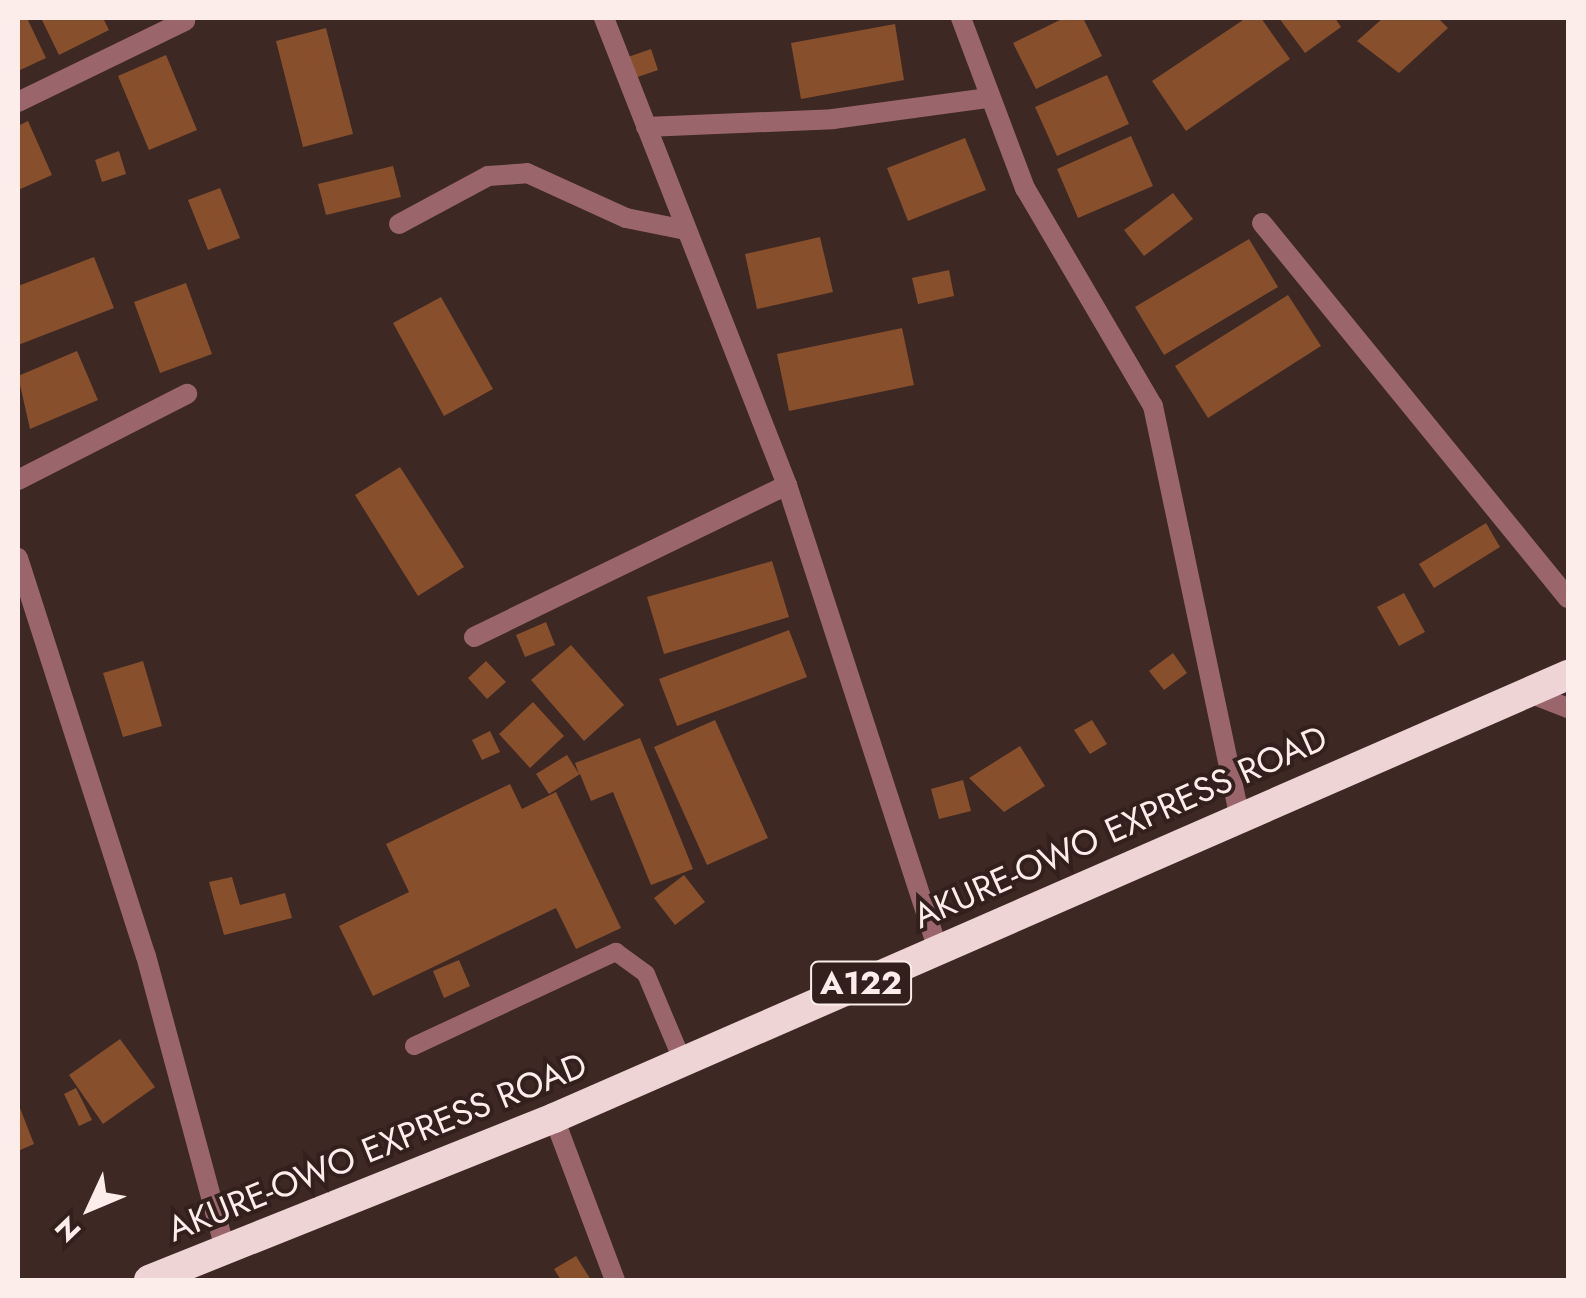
<!DOCTYPE html>
<html>
<head>
<meta charset="utf-8">
<style>
  body { margin:0 }
  #map { position:relative; width:1586px; height:1298px; overflow:hidden; background:#3d2824; font-family:Jost,sans-serif }
  div>[style] { position:absolute }
  .building>* { inset:0; background:#874f2c }
  .lane>* { height:18px; margin:-9px; padding:0 9px; transform-origin:9px; border-radius:9px; background:#9a666c }
  .street>* { height:20px; margin:-10px; padding:0 10px; transform-origin:10px; border-radius:10px; background:#9a666c }
  .highway>* { height:30px; margin:-15px; padding:0 15px; transform-origin:15px; border-radius:15px; background:#efd4d6 }
  span { translate:-50% -50%; white-space:nowrap; text-align:center; line-height:1.15; -webkit-text-stroke:8px #331f1b; paint-order:stroke }
  .shield-label span { padding:2px 8px; background:#331f1b; border:2px solid; border-radius:8px; -webkit-text-stroke-width:0 }
  .shield-label { font-size:32px; color:#fcedea; font-weight:700 }
  .street-label { font-size:35px; color:#fcedea }
  .frame { position:absolute; inset:0; border:20px solid #fcedea; pointer-events:none }
  .north { position:absolute; left:40px; top:1158px; width:100px; height:100px; -webkit-text-stroke:8px #331f1b; paint-order:stroke; rotate:226deg; font-size:28px; font-weight:700; line-height:40px; text-align:center; color:#fcedea }
  .north::after { content:''; display:block; margin:auto; width:35px; height:45px; background:#fcedea; clip-path:polygon(50% 0,100% 100%,50% 72%,0 100%) }
</style>
</head>
<body>
<div id="map">
  <div class="building">
    <i style="clip-path:polygon(18px 18px,27px 18px,46px 58px,18px 71px)"></i>
    <i style="clip-path:polygon(41px 18px,103px 18px,109px 30px,59px 55px)"></i>
    <i style="clip-path:polygon(1064px 18px,1083px 18px,1102px 56px,1036px 89px,1013px 43px)"></i>
    <i style="clip-path:polygon(1246px 18px,1261px 18px,1290px 59px,1186px 131px,1152px 81px)"></i>
    <i style="clip-path:polygon(1279px 18px,1335px 18px,1341px 27px,1305px 53px)"></i>
    <i style="clip-path:polygon(1383px 18px,1438px 18px,1448px 28px,1399px 73px,1357px 41px)"></i>
    <i style="clip-path:polygon(895px 24px,904px 80px,801px 99px,791px 43px)"></i>
    <i style="clip-path:polygon(326px 28px,353px 134px,303px 147px,276px 41px)"></i>
    <i style="clip-path:polygon(651px 49px,658px 70px,632px 79px,625px 58px)"></i>
    <i style="clip-path:polygon(166px 55px,197px 130px,149px 150px,118px 76px)"></i>
    <i style="clip-path:polygon(1107px 75px,1129px 124px,1057px 156px,1035px 107px)"></i>
    <i style="clip-path:polygon(28px 121px,52px 175px,18px 190px,18px 126px)"></i>
    <i style="clip-path:polygon(1131px 136px,1153px 186px,1078px 218px,1057px 169px)"></i>
    <i style="clip-path:polygon(965px 138px,986px 190px,908px 221px,887px 168px)"></i>
    <i style="clip-path:polygon(119px 151px,126px 174px,102px 182px,95px 160px)"></i>
    <i style="clip-path:polygon(393px 166px,401px 197px,326px 215px,318px 184px)"></i>
    <i style="clip-path:polygon(220px 188px,240px 238px,208px 250px,188px 200px)"></i>
    <i style="clip-path:polygon(1173px 193px,1193px 219px,1144px 256px,1124px 230px)"></i>
    <i style="clip-path:polygon(820px 237px,833px 292px,757px 309px,745px 254px)"></i>
    <i style="clip-path:polygon(1249px 239px,1278px 287px,1164px 355px,1135px 307px)"></i>
    <i style="clip-path:polygon(94px 257px,114px 308px,18px 345px,18px 286px)"></i>
    <i style="clip-path:polygon(949px 270px,954px 296px,918px 304px,912px 278px)"></i>
    <i style="clip-path:polygon(186px 283px,212px 354px,160px 373px,134px 302px)"></i>
    <i style="clip-path:polygon(1288px 295px,1321px 346px,1208px 418px,1175px 366px)"></i>
    <i style="clip-path:polygon(441px 297px,493px 389px,444px 416px,393px 323px)"></i>
    <i style="clip-path:polygon(902px 328px,914px 385px,789px 411px,777px 354px)"></i>
    <i style="clip-path:polygon(77px 351px,98px 400px,30px 429px,18px 376px)"></i>
    <i style="clip-path:polygon(400px 467px,464px 567px,418px 596px,355px 495px)"></i>
    <i style="clip-path:polygon(1486px 523px,1500px 547px,1434px 588px,1419px 564px)"></i>
    <i style="clip-path:polygon(772px 561px,789px 617px,664px 654px,647px 597px)"></i>
    <i style="clip-path:polygon(1404px 593px,1425px 632px,1399px 646px,1377px 607px)"></i>
    <i style="clip-path:polygon(546px 622px,555px 645px,525px 657px,516px 635px)"></i>
    <i style="clip-path:polygon(789px 630px,807px 677px,677px 726px,659px 679px)"></i>
    <i style="clip-path:polygon(571px 645px,624px 705px,584px 741px,531px 680px)"></i>
    <i style="clip-path:polygon(1173px 653px,1187px 673px,1164px 690px,1149px 671px)"></i>
    <i style="clip-path:polygon(143px 661px,162px 726px,123px 737px,103px 673px)"></i>
    <i style="clip-path:polygon(486px 661px,506px 682px,487px 699px,468px 678px)"></i>
    <i style="clip-path:polygon(533px 702px,564px 736px,530px 768px,499px 734px)"></i>
    <i style="clip-path:polygon(715px 720px,768px 838px,707px 865px,654px 747px)"></i>
    <i style="clip-path:polygon(1092px 720px,1107px 744px,1090px 754px,1074px 730px)"></i>
    <i style="clip-path:polygon(490px 731px,500px 752px,482px 760px,472px 740px)"></i>
    <i style="clip-path:polygon(640px 738px,693px 869px,651px 885px,613px 792px,591px 801px,580px 774px,549px 794px,536px 774px,567px 755px,579px 774px,575px 763px)"></i>
    <i style="clip-path:polygon(1020px 746px,1045px 786px,1004px 812px,969px 778px)"></i>
    <i style="clip-path:polygon(963px 780px,971px 811px,939px 819px,931px 789px)"></i>
    <i style="clip-path:polygon(510px 784px,522px 809px,556px 792px,621px 928px,576px 949px,556px 908px,373px 996px,339px 926px,409px 892px,386px 844px)"></i>
    <i style="clip-path:polygon(684px 875px,705px 902px,675px 925px,654px 898px)"></i>
    <i style="clip-path:polygon(232px 877px,240px 905px,285px 893px,292px 918px,224px 935px,209px 882px)"></i>
    <i style="clip-path:polygon(459px 960px,470px 986px,444px 998px,433px 971px)"></i>
    <i style="clip-path:polygon(120px 1039px,155px 1087px,103px 1124px,69px 1075px)"></i>
    <i style="clip-path:polygon(76px 1088px,92px 1120px,79px 1126px,64px 1094px)"></i>
    <i style="clip-path:polygon(18px 1103px,34px 1144px,18px 1151px)"></i>
    <i style="clip-path:polygon(576px 1256px,591px 1280px,561px 1280px,554px 1269px)"></i>
  </div>
  <div class="lane">
    <i style="left:414px;top:1046px;width:223px;rotate:-25deg"></i>
    <i style="left:616px;top:952px;width:37px;rotate:36deg"></i>
    <i style="left:646px;top:974px;width:95px;rotate:67.2deg"></i>
  </div>
  <div class="street">
    <i style="left:604px;top:18px;width:502px;rotate:68.6deg"></i>
    <i style="left:787px;top:485px;width:487px;rotate:72deg"></i>
    <i style="left:961px;top:18px;width:182px;rotate:69.4deg"></i>
    <i style="left:1025px;top:188px;width:253px;rotate:59.6deg"></i>
    <i style="left:1153px;top:406px;width:417px;rotate:78.1deg"></i>
    <i style="left:18px;top:102px;width:186px;rotate:-25.9deg"></i>
    <i style="left:646px;top:127px;width:187px;rotate:-2.4deg"></i>
    <i style="left:833px;top:119px;width:157px;rotate:-7.7deg"></i>
    <i style="left:1262px;top:223px;width:484px;rotate:50.8deg"></i>
    <i style="left:399px;top:224px;width:101px;rotate:-28.3deg"></i>
    <i style="left:488px;top:176px;width:39px;rotate:-4deg"></i>
    <i style="left:527px;top:173px;width:109px;rotate:24.4deg"></i>
    <i style="left:626px;top:218px;width:61px;rotate:11.3deg"></i>
    <i style="left:18px;top:480px;width:190px;rotate:-27deg"></i>
    <i style="left:18px;top:558px;width:418px;rotate:72.2deg"></i>
    <i style="left:146px;top:956px;width:303px;rotate:74.9deg"></i>
    <i style="left:474px;top:637px;width:348px;rotate:-25.9deg"></i>
    <i style="left:1529px;top:693px;width:42px;rotate:21deg"></i>
    <i style="left:554px;top:1118px;width:173px;rotate:69.4deg"></i>
  </div>
  <div class="highway">
    <i style="left:149px;top:1280px;width:436px;rotate:-21.8deg"></i>
    <i style="left:554px;top:1118px;width:1107px;rotate:-23.6deg"></i>
  </div>
  <div class="shield-label">
    <span style="left:861px;top:983px">A122</span>
  </div>
  <div class="street-label">
    <span style="left:1120px;top:827px;rotate:-24deg">AKURE-OWO EXPRESS ROAD</span>
    <span style="left:377px;top:1147px;rotate:-22deg">AKURE-OWO EXPRESS ROAD</span>
  </div>
  <div class="frame"></div>
  <div class="north">N</div>
</div>
</body>
</html>
